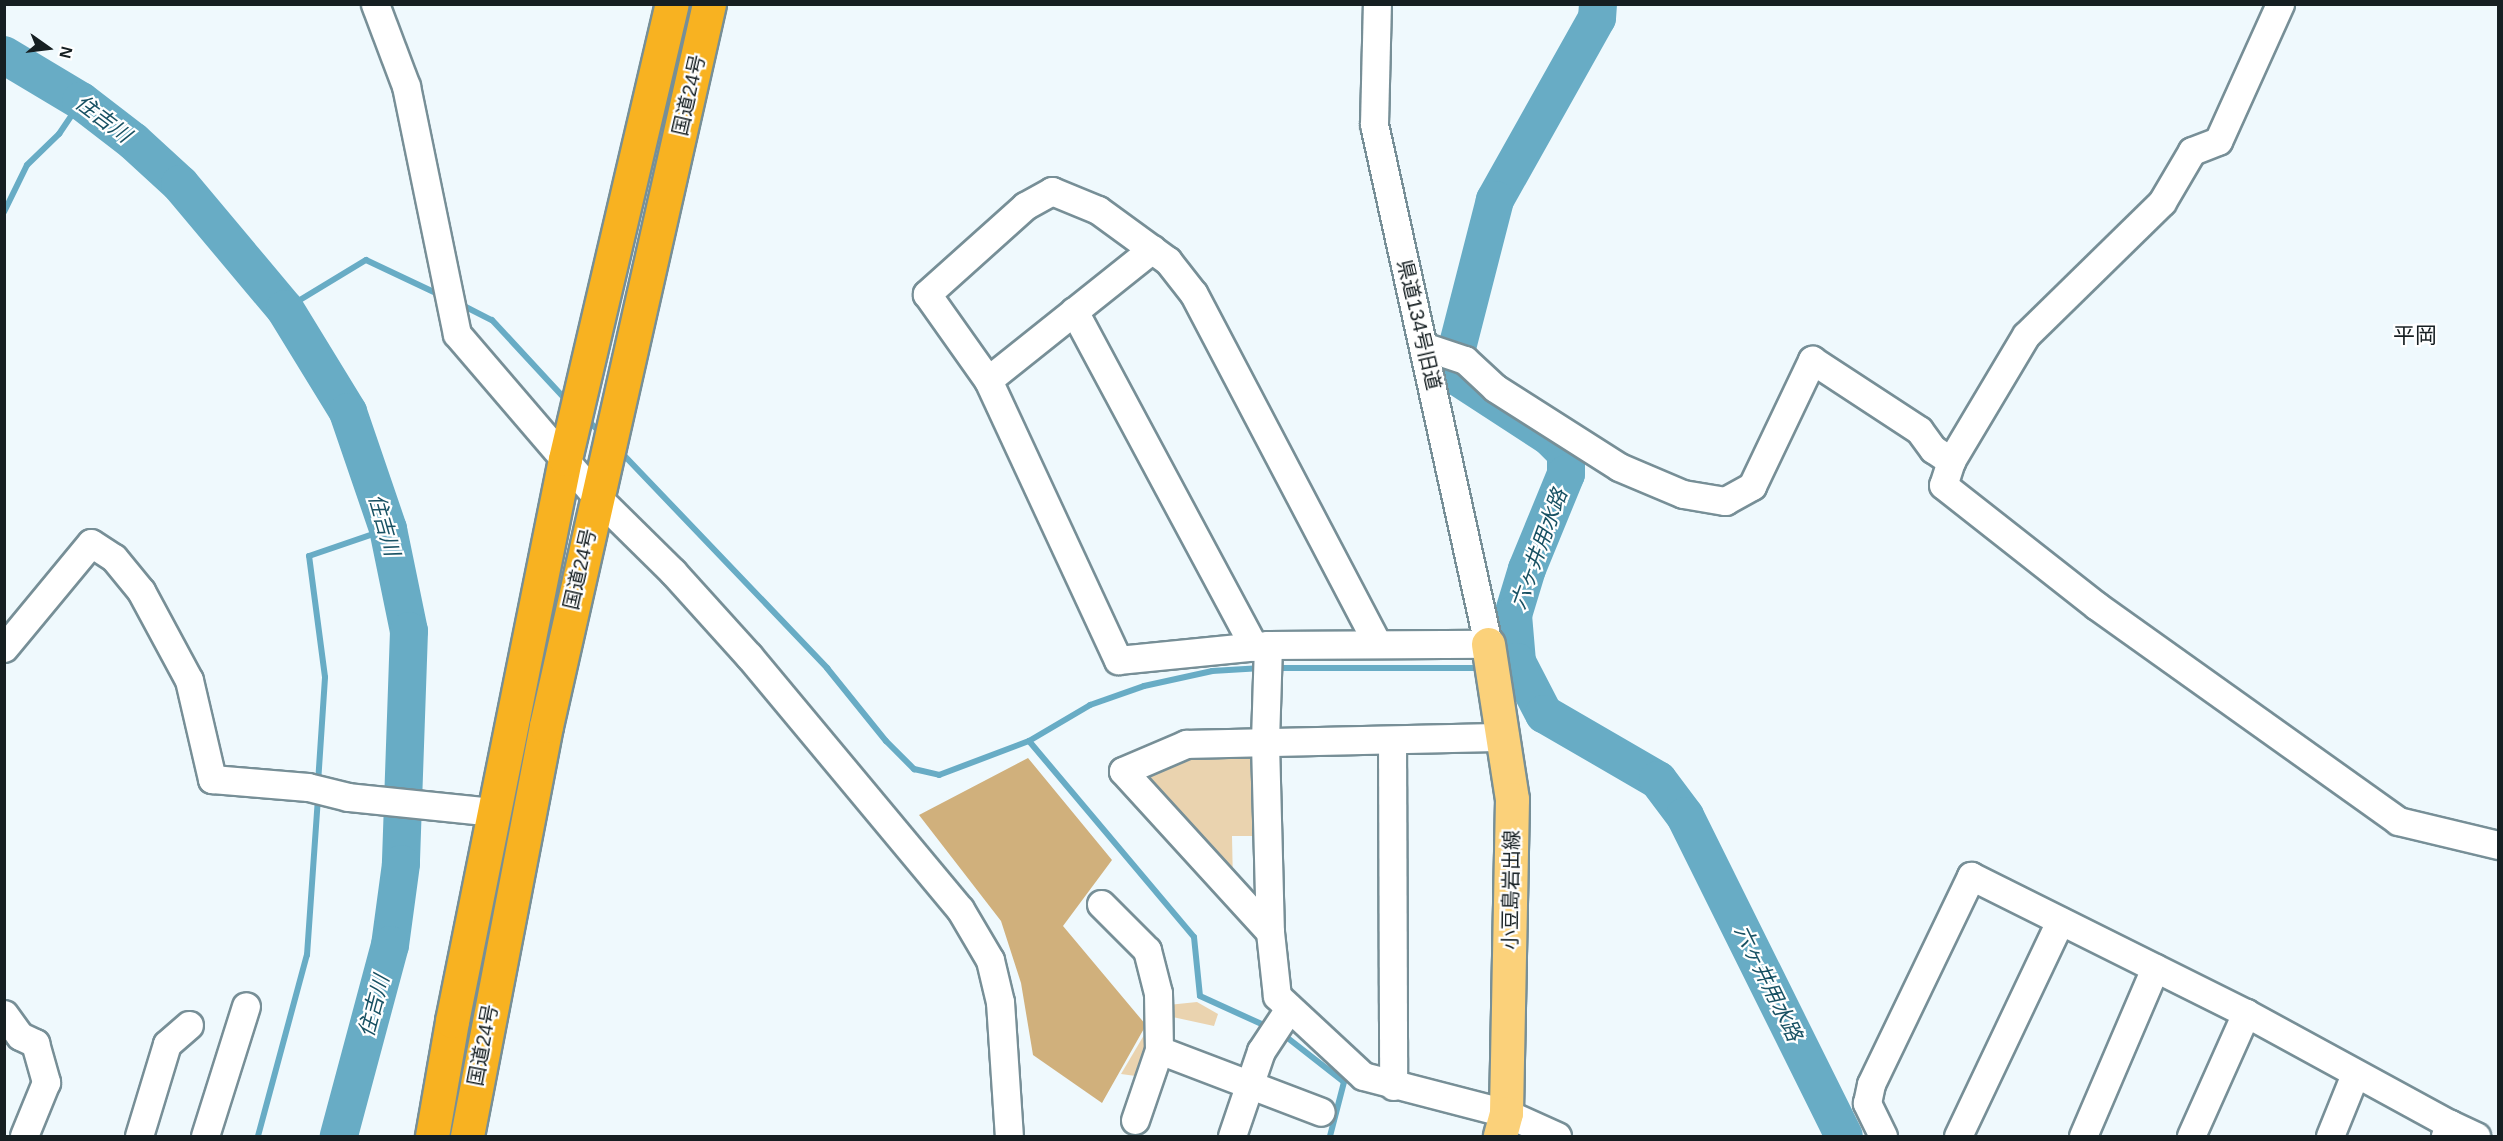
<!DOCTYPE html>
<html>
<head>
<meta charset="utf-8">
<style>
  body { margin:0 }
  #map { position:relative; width:2503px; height:1141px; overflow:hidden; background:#eff9fd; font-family:Arial,"Noto Sans JP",sans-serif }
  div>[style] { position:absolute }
  .green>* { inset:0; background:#ead3af }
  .forest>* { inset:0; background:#d0b07c }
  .stream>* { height:6px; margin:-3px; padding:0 3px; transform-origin:3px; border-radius:3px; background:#68acc5 }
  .river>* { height:38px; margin:-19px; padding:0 19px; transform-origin:19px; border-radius:19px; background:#68acc5 }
  .roads { filter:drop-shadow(2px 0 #778f97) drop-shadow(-2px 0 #778f97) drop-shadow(0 2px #778f97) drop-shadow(0 -2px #778f97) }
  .minor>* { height:27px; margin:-13.5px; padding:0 13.5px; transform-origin:13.5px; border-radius:13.5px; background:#fff }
  .major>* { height:33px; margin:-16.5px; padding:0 16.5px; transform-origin:16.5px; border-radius:16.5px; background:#fbd17a }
  .highway>* { height:33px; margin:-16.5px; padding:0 16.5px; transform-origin:16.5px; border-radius:16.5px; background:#f8b221 }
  span { translate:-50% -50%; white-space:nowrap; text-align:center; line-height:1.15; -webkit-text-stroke:4.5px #fff; paint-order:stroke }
  .street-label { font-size:20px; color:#161f22 }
  .water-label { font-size:21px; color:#185163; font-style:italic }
  .quarter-label { font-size:22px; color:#161f22 }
  .frame { position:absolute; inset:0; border:6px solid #161f22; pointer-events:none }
  .north { position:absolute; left:18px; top:18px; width:60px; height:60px; -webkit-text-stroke:4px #fff; paint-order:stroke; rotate:104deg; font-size:16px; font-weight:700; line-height:24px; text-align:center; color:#161f22 }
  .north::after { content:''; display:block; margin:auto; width:21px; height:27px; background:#161f22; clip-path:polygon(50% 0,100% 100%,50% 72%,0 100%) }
</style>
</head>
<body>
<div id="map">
  <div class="green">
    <i style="clip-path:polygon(1189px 751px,1259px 756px,1259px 836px,1232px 836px,1233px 885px,1139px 778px)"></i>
    <i style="clip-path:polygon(1197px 1002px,1218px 1014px,1214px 1026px,1168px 1016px,1168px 1005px)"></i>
    <i style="clip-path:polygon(1147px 1030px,1150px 1052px,1143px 1077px,1121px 1074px)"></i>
  </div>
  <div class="forest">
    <i style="clip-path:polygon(1028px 758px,1112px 860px,1063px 926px,1146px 1025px,1102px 1103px,1033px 1055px,1021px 983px,1001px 921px,919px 815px)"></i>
  </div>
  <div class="stream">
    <i style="left:4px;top:212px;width:52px;rotate:-63.9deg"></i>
    <i style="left:27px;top:165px;width:45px;rotate:-44.1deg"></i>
    <i style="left:59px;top:134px;width:40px;rotate:-56deg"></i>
    <i style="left:460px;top:304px;width:36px;rotate:27deg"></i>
    <i style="left:492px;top:320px;width:110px;rotate:47.2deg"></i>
    <i style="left:285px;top:309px;width:95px;rotate:-31.2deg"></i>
    <i style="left:366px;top:260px;width:82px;rotate:25.3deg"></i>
    <i style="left:585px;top:418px;width:23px;rotate:43deg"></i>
    <i style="left:618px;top:449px;width:303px;rotate:46.3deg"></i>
    <i style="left:827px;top:668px;width:94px;rotate:51.1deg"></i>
    <i style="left:886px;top:741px;width:40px;rotate:45deg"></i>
    <i style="left:914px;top:769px;width:26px;rotate:13deg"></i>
    <i style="left:939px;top:775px;width:96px;rotate:-20.7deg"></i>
    <i style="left:1029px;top:741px;width:71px;rotate:-30.5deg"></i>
    <i style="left:1090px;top:705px;width:57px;rotate:-19.4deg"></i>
    <i style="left:1144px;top:686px;width:70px;rotate:-12.4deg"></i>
    <i style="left:1212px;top:671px;width:50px;rotate:-3.4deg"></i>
    <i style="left:1275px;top:668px;width:206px"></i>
    <i style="left:1500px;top:668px;width:20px"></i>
    <i style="left:1029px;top:741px;width:256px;rotate:49.9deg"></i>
    <i style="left:1194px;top:937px;width:59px;rotate:84.2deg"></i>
    <i style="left:1200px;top:996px;width:75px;rotate:24.5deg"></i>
    <i style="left:318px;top:783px;width:106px;rotate:-86.2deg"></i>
    <i style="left:325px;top:677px;width:122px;rotate:-97.5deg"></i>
    <i style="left:309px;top:556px;width:83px;rotate:-18.9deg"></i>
    <i style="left:1280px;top:1032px;width:81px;rotate:38deg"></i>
    <i style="left:1344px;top:1082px;width:56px;rotate:104.5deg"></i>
    <i style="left:258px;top:1136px;width:188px;rotate:-74.9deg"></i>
    <i style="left:307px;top:955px;width:159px;rotate:-86deg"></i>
  </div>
  <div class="river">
    <i style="left:1598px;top:4px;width:14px;rotate:94deg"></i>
    <i style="left:1597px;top:18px;width:209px;rotate:119.3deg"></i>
    <i style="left:1495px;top:200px;width:168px;rotate:104.4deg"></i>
    <i style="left:1453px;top:363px;width:15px;rotate:70deg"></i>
    <i style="left:1458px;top:377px;width:110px;rotate:33.1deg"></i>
    <i style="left:1550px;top:437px;width:23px;rotate:45deg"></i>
    <i style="left:1566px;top:453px;width:21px;rotate:90deg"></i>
    <i style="left:1566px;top:474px;width:103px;rotate:112.3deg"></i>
    <i style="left:1527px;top:569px;width:48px;rotate:106.9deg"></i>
    <i style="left:1513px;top:615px;width:47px;rotate:85.1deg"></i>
    <i style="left:1517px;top:662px;width:59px;rotate:62.6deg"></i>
    <i style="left:1544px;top:714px;width:132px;rotate:30.1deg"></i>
    <i style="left:1658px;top:780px;width:45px;rotate:53.1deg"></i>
    <i style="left:1685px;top:816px;width:357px;rotate:63.6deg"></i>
    <i style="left:4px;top:55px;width:90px;rotate:30.9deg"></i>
    <i style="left:81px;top:101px;width:66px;rotate:37.6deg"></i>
    <i style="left:133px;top:141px;width:64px;rotate:42.5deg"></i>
    <i style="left:180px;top:184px;width:163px;rotate:50deg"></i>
    <i style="left:285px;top:309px;width:121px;rotate:58.5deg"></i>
    <i style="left:348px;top:412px;width:124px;rotate:71.1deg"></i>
    <i style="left:388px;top:529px;width:104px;rotate:78.4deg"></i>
    <i style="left:409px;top:631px;width:233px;rotate:92deg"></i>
    <i style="left:401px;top:864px;width:82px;rotate:97.7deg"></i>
    <i style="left:390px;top:945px;width:198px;rotate:105deg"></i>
  </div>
  <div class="roads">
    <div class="minor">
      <i style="left:375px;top:4px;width:88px;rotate:69.3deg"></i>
      <i style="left:406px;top:86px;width:253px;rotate:78.4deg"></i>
      <i style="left:457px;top:334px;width:213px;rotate:49.4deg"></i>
      <i style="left:596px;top:496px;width:108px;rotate:44.6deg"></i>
      <i style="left:673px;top:572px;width:113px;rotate:47.9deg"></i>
      <i style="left:749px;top:656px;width:329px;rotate:50.2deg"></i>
      <i style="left:960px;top:909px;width:59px;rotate:59.5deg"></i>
      <i style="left:990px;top:960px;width:43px;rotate:76.6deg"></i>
      <i style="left:1000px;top:1002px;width:134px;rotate:86.2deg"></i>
      <i style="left:2280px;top:4px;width:150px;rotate:114.3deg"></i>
      <i style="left:2218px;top:141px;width:28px;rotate:159deg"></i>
      <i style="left:2192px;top:151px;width:59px;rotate:120.5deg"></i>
      <i style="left:2162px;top:202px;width:190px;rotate:135.6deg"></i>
      <i style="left:2026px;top:335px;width:147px;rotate:120.8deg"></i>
      <i style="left:1951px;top:461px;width:25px;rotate:108deg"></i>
      <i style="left:1943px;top:485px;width:196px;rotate:38.2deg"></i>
      <i style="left:2097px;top:606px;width:370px;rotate:35.5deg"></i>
      <i style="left:2398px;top:821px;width:103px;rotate:13.5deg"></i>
      <i style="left:1074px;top:311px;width:381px;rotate:61.8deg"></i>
      <i style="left:1426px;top:347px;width:41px;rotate:18.4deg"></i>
      <i style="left:1465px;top:360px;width:41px;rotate:43deg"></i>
      <i style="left:1495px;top:388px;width:147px;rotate:32.5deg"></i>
      <i style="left:1619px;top:467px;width:69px;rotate:22.9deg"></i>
      <i style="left:1683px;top:494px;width:43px;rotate:9.5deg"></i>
      <i style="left:1725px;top:501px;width:31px;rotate:-29deg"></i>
      <i style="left:1752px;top:486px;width:140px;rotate:-64.5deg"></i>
      <i style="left:1812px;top:360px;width:128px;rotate:33.2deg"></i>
      <i style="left:1919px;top:430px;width:24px;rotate:54deg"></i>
      <i style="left:1933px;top:449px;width:22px;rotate:34deg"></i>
      <i style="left:988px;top:380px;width:210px;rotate:-38.6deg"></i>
      <i style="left:1377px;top:643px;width:395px;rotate:-117.7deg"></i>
      <i style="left:1193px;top:293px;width:41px;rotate:-128deg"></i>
      <i style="left:1168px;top:261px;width:87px;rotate:-143.9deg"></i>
      <i style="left:1098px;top:210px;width:50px;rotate:-157.6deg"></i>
      <i style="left:1052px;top:191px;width:31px;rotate:151deg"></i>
      <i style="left:1025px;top:206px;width:132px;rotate:138.1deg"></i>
      <i style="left:927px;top:294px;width:105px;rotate:54.7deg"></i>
      <i style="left:988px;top:380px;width:309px;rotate:65.1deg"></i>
      <i style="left:1118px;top:660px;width:151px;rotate:-5.7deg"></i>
      <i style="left:1268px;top:645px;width:220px;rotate:-0.3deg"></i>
      <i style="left:1488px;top:644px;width:532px;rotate:-102.37deg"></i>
      <i style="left:1374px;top:124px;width:120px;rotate:-88.6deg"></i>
      <i style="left:1268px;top:645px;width:98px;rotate:91.8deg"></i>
      <i style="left:1265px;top:743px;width:189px;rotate:88.5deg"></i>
      <i style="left:1270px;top:932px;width:64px;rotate:83.8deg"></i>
      <i style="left:1277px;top:996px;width:117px;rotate:42.9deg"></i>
      <i style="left:1363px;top:1076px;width:148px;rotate:14.5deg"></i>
      <i style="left:1506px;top:1113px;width:56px;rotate:24.3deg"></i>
      <i style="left:4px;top:648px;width:136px;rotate:-50.4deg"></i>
      <i style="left:91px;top:543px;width:27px;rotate:33deg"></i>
      <i style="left:114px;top:558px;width:43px;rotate:50.7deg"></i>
      <i style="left:141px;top:591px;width:101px;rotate:61.7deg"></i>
      <i style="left:189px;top:680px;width:102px;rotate:76.9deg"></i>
      <i style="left:212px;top:779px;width:96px;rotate:4.8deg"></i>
      <i style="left:308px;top:787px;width:41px;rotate:14deg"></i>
      <i style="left:348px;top:797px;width:146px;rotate:5.9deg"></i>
      <i style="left:1392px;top:740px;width:346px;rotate:89.8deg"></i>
      <i style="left:1101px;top:904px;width:65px;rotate:45deg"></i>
      <i style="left:1147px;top:950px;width:44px;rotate:75.7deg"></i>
      <i style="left:1158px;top:993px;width:57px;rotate:89deg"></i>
      <i style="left:1159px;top:1050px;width:173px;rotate:20.9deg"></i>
      <i style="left:1270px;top:932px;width:218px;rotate:-132.4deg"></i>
      <i style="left:1123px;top:771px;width:69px;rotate:-23.2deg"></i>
      <i style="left:1186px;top:744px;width:319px;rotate:-1.3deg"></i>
      <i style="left:4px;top:1014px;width:27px;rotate:54deg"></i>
      <i style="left:20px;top:1036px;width:17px;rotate:25deg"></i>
      <i style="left:35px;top:1043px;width:41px;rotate:74.2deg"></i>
      <i style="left:46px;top:1082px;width:58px;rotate:112.2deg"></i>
      <i style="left:1135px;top:1120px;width:74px;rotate:-71.1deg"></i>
      <i style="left:2450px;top:1124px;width:29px;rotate:25deg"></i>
      <i style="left:139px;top:1136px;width:96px;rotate:-73.1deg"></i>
      <i style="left:167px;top:1044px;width:29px;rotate:-41deg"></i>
      <i style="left:205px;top:1136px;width:136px;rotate:-72.5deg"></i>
      <i style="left:1232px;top:1136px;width:90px;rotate:-71.2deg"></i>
      <i style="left:1261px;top:1051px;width:49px;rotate:-56.6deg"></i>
      <i style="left:1883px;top:1136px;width:37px;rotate:-116deg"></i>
      <i style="left:1867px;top:1103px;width:19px;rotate:-78deg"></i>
      <i style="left:1871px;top:1084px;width:231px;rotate:-64.3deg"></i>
      <i style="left:1971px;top:876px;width:307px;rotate:26.5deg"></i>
      <i style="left:2246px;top:1013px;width:232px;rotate:28.6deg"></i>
      <i style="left:2450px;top:1124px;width:13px;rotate:113deg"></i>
      <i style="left:1958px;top:1136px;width:238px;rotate:-64.6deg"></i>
      <i style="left:2083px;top:1136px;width:183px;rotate:-66.8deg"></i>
      <i style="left:2191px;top:1136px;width:135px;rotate:-65.9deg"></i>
      <i style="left:2330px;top:1136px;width:67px;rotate:-68deg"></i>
    </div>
    <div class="major">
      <i style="left:1488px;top:644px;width:157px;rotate:81.2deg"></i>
      <i style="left:1512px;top:799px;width:314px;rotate:91.1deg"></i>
      <i style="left:1506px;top:1113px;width:24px;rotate:105deg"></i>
    </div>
    <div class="highway">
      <i style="left:432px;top:1136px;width:117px;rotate:-80.1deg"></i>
      <i style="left:452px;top:1021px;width:573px;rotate:-78.63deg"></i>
      <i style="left:565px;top:459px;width:467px;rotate:-76.8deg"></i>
      <i style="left:467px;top:1136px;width:418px;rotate:-79.1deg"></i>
      <i style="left:546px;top:726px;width:740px;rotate:-77.28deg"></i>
    </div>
  </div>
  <div class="street-label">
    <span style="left:689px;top:95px;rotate:-77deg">国道24号</span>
    <span style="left:1419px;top:325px;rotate:77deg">県道134号旧道</span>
    <span style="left:580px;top:569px;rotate:-77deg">国道24号</span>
    <span style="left:1511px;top:890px;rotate:-89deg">小豆島岩出線</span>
    <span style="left:483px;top:1045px;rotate:-79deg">国道24号</span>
  </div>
  <div class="water-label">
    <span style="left:103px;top:119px;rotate:37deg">住吉川</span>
    <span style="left:384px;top:525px;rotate:74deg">住吉川</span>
    <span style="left:1539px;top:549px;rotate:-70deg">六ヶ井用水路</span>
    <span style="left:1768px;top:983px;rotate:64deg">六ヶ井用水路</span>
    <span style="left:374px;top:1006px;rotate:-75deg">住吉川</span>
  </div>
  <div class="quarter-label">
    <span style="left:2415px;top:336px">平岡</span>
  </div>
  <div class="frame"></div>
  <div class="north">N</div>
</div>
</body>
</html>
